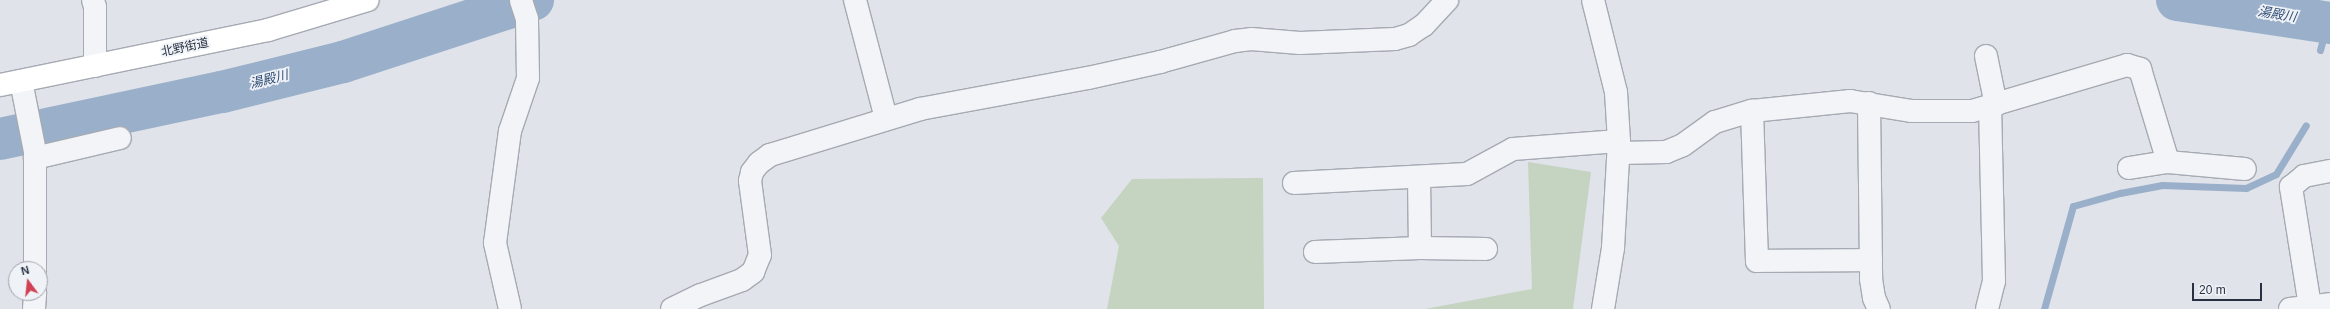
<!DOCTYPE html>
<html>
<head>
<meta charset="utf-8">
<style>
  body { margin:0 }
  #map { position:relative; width:2330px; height:309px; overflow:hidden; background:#e0e3e9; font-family:Helvetica,"Noto Sans JP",sans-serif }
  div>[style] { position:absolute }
  .green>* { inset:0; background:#c5d3c1 }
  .stream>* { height:7px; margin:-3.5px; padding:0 3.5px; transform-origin:3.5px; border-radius:3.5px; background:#9ab0ca }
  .river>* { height:42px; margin:-21px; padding:0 21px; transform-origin:21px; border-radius:21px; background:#9ab0ca }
  .roads { filter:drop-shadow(1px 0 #a5aab3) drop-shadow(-1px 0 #a5aab3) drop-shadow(0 1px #a5aab3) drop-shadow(0 -1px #a5aab3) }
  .minor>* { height:22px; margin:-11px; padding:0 11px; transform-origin:11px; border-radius:11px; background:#f3f4f7 }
  .secondary>* { height:22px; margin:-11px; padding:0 11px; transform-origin:11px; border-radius:11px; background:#fff }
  span { translate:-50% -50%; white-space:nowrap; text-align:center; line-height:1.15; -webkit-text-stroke:3.5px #eff2f7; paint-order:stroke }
  .street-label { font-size:12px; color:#283141 }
  .water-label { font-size:13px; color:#314e76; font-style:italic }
  .north { position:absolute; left:8px; top:261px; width:40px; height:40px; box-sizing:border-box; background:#eff2f7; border:1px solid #9fa5ae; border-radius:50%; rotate:345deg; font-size:11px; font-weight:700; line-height:16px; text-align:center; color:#283141 }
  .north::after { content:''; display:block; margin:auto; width:14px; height:18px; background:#d14154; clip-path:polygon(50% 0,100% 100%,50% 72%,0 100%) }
  .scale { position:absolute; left:2192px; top:283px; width:70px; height:18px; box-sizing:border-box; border:2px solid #283141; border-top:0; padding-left:5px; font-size:12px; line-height:14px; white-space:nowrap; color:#283141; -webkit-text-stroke:3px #eff2f7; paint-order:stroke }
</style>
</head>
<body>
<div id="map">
  <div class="green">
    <i style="clip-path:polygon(1528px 162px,1591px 172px,1573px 309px,1425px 309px,1532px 289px)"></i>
    <i style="clip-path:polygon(1263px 178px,1264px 309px,1107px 309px,1119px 246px,1101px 218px,1132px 179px)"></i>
  </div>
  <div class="stream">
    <i style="left:2320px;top:50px;width:28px;rotate:-75deg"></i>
    <i style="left:2044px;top:309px;width:107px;rotate:-74.3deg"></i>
    <i style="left:2073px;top:206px;width:49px;rotate:-15.5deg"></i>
    <i style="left:2120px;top:193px;width:43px;rotate:-10.8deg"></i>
    <i style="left:2162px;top:185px;width:84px;rotate:2deg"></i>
    <i style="left:2246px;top:188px;width:33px;rotate:-25deg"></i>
    <i style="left:2276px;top:174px;width:57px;rotate:-58.5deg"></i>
  </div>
  <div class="river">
    <i style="left:2177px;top:0;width:155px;rotate:8.5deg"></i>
    <i style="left:0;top:139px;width:227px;rotate:-12deg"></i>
    <i style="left:222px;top:92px;width:125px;rotate:-13.9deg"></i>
    <i style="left:343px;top:62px;width:200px;rotate:-18.1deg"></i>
  </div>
  <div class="roads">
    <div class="minor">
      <i style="left:93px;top:0;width:7px;rotate:74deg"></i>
      <i style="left:95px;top:7px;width:59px;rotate:90deg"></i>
      <i style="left:855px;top:0;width:122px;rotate:75.3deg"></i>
      <i style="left:1593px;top:0;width:95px;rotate:76deg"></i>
      <i style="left:1616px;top:92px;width:49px;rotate:86.5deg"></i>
      <i style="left:1619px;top:141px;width:107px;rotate:93.2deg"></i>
      <i style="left:1613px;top:248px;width:62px;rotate:99.3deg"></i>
      <i style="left:1986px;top:56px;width:50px;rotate:78.5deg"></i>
      <i style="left:21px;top:81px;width:72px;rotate:78.8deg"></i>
      <i style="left:35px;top:152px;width:117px;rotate:90deg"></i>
      <i style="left:1869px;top:103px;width:176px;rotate:89.3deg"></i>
      <i style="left:1871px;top:279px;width:19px;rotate:81deg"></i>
      <i style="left:1874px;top:298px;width:12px;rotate:66deg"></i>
      <i style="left:1619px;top:153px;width:47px;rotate:-1.2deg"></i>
      <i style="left:1666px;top:152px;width:18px;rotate:-22deg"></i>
      <i style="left:1683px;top:145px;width:39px;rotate:-36deg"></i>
      <i style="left:1715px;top:122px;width:39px;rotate:-17deg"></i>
      <i style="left:35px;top:158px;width:87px;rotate:-13.2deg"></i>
      <i style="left:2129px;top:168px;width:39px;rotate:-9deg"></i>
      <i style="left:2168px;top:162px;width:77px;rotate:5.2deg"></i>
      <i style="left:1419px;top:177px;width:71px;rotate:89.2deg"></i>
      <i style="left:1294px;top:183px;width:173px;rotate:-3deg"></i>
      <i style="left:1467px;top:174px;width:52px;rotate:-28.5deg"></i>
      <i style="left:1513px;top:149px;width:106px;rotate:-4.3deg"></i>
      <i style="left:1315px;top:252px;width:105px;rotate:-2.2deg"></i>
      <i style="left:1420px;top:248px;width:66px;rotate:0.9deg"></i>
      <i style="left:1871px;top:260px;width:114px;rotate:179.5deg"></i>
      <i style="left:1757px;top:261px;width:150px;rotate:-91.9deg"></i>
      <i style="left:1752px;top:111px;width:99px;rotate:-5.8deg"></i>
      <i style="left:1850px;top:101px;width:63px;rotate:9.2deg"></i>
      <i style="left:1912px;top:111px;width:60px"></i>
      <i style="left:1972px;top:111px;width:162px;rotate:-16.5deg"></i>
      <i style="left:2127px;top:65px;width:14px;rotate:17deg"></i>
      <i style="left:2140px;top:69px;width:97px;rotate:73.2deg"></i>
      <i style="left:2310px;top:306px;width:121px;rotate:-99.1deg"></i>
      <i style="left:2291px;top:187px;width:17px;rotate:-40deg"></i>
      <i style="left:2304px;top:176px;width:26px;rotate:-11deg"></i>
      <i style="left:34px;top:309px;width:16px;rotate:-86deg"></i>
      <i style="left:510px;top:309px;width:68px;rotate:-102.8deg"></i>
      <i style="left:495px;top:243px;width:113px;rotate:-82.4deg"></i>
      <i style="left:510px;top:131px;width:56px;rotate:-71.2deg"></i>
      <i style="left:528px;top:78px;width:59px;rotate:-91deg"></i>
      <i style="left:527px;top:19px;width:20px;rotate:-108deg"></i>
      <i style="left:672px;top:309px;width:32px;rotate:-26deg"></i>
      <i style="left:701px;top:295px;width:44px;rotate:-20.1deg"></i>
      <i style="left:742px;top:280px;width:14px;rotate:-36deg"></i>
      <i style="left:753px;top:272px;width:18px;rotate:-68deg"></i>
      <i style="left:760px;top:255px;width:75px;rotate:-97.7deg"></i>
      <i style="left:750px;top:181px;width:9px;rotate:-77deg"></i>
      <i style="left:752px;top:172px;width:11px;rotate:-52deg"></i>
      <i style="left:759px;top:163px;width:14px;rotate:-36deg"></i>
      <i style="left:770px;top:155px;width:157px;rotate:-17deg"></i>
      <i style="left:920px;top:109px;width:171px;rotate:-10.5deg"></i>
      <i style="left:1088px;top:78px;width:74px;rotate:-12.5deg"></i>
      <i style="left:1160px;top:62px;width:78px;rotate:-15.6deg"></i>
      <i style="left:1235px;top:41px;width:16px;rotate:-7deg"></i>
      <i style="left:1251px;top:39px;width:49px;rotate:4.7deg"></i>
      <i style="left:1300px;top:43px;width:95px;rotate:-2.4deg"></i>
      <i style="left:1395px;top:39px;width:15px;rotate:-16deg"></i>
      <i style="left:1409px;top:35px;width:18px;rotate:-34deg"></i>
      <i style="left:1424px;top:25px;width:34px;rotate:-47deg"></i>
      <i style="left:1987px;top:309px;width:29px;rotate:-76deg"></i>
      <i style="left:1994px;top:281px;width:175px;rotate:-91.3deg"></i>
      <i style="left:2290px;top:309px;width:40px;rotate:-7.1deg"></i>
    </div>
    <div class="secondary">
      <i style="left:0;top:85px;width:274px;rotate:-11.6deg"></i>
      <i style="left:268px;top:30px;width:104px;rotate:-16.7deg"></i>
    </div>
  </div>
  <div class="street-label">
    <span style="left:185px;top:48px;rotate:-12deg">北野街道</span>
  </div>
  <div class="water-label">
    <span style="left:2277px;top:15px;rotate:9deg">湯殿川</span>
    <span style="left:269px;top:80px;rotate:-14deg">湯殿川</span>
  </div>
  <div class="north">N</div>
  <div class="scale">20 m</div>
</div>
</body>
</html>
